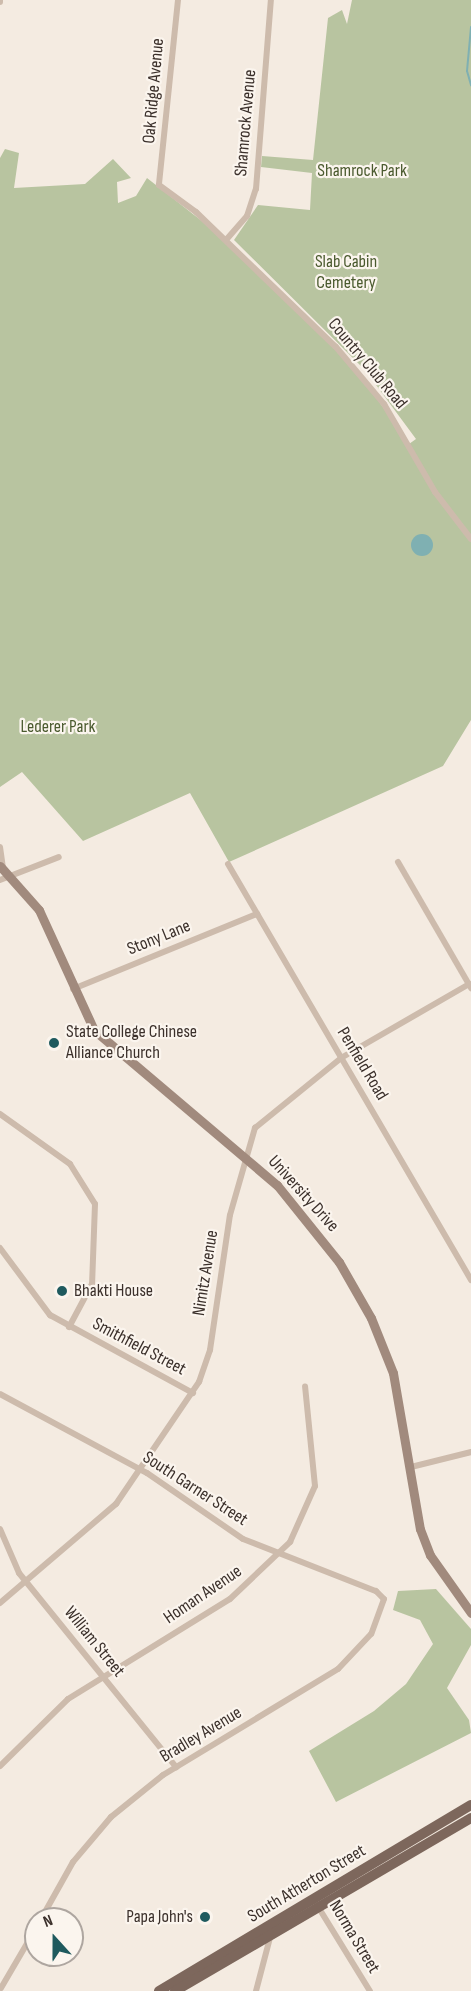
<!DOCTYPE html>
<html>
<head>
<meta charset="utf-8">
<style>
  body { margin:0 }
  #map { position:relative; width:471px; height:1991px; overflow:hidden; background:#f4ebe1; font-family:"Sofia Sans Condensed",sans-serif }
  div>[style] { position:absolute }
  .green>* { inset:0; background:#b8c4a0 }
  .water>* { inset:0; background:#7fb0b2 }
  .round { border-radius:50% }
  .stream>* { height:2px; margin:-1px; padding:0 1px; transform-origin:1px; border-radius:1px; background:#7fb0b2 }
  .street>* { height:6px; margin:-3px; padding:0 3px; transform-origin:3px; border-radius:3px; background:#cdbbac }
  .secondary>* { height:9px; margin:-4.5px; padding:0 4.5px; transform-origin:4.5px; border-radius:4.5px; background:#a18a7d }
  .primary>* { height:10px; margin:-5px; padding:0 5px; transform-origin:5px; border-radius:5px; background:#7d675c }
  .dots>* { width:16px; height:16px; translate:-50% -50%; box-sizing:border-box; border:3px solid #fbf5ee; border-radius:50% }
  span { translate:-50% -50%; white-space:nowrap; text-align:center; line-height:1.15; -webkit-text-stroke:4.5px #fbf5ee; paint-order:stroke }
  .street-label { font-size:18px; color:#3b302b }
  .park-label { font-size:18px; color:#4a5a2e }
  .poi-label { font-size:18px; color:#3b302b }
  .left { translate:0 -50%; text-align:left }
  .right { translate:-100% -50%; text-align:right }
  .north { position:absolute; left:24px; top:1907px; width:60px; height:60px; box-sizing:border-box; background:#fbf5ee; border:2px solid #aea6a0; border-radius:50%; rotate:339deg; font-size:16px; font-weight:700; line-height:24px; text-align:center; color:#3b302b }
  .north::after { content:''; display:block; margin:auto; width:21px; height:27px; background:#1f5a5e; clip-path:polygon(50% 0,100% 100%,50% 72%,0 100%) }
</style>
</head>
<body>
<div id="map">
  <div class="green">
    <i style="clip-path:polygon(352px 0,471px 0,471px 720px,443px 766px,229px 862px,190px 793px,83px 841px,22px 772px,0 787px,0 158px,5px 149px,19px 153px,14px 188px,85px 184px,113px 159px,131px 178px,117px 182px,118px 203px,136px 196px,147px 178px,226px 240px,358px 372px,409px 444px,416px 439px,365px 370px,234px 240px,258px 205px,310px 210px,312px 173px,261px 167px,262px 156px,313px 160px,328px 18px,342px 10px,347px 24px)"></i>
    <i style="clip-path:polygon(436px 1589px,471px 1629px,471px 1645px,447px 1688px,469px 1720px,471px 1733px,336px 1802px,309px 1751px,374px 1711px,406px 1684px,433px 1644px,420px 1620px,393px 1610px,398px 1591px)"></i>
  </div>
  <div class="water">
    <i class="round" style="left:411px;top:534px;width:22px;height:22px"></i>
  </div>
  <div class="stream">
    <i style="left:471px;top:27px;width:44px;rotate:95.2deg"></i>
    <i style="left:467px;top:71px;width:15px;rotate:74deg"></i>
  </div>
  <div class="street">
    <i style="left:178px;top:0;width:186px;rotate:95.9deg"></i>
    <i style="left:159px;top:185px;width:46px;rotate:36.1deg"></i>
    <i style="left:196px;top:212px;width:194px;rotate:44deg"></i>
    <i style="left:336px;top:347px;width:75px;rotate:49.9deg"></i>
    <i style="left:384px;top:404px;width:102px;rotate:59.9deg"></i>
    <i style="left:435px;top:492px;width:59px;rotate:52.5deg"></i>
    <i style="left:0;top:2px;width:2px;rotate:-90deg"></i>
    <i style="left:226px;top:240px;width:32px;rotate:-49deg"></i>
    <i style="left:247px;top:216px;width:28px;rotate:-72deg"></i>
    <i style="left:256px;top:189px;width:190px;rotate:-85.5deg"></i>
    <i style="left:0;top:847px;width:22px;rotate:82deg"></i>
    <i style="left:398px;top:862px;width:146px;rotate:59.9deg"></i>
    <i style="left:228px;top:864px;width:482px;rotate:59.7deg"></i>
    <i style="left:0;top:880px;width:63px;rotate:-21.3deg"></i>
    <i style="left:73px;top:989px;width:199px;rotate:-22.2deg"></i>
    <i style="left:0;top:1114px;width:86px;rotate:35.5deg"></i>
    <i style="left:70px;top:1164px;width:47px;rotate:58deg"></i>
    <i style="left:95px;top:1204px;width:80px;rotate:92.1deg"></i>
    <i style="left:92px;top:1284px;width:49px;rotate:118.1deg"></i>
    <i style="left:0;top:1248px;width:84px;rotate:53.3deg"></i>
    <i style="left:50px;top:1315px;width:163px;rotate:28.6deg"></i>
    <i style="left:0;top:1394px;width:167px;rotate:28.3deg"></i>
    <i style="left:147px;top:1473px;width:116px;rotate:34.5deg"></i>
    <i style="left:243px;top:1539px;width:143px;rotate:21.4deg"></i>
    <i style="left:376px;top:1591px;width:11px;rotate:45deg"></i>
    <i style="left:384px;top:1599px;width:37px;rotate:110deg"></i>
    <i style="left:371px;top:1634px;width:48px;rotate:133.3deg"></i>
    <i style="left:338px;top:1669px;width:205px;rotate:148.8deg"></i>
    <i style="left:163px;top:1775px;width:67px;rotate:141.1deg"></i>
    <i style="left:111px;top:1817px;width:59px;rotate:130.2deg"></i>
    <i style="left:73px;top:1862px;width:65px;rotate:119.3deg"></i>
    <i style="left:411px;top:1467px;width:62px;rotate:-14deg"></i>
    <i style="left:0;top:1529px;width:48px;rotate:66.6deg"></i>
    <i style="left:19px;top:1573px;width:250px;rotate:51deg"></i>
    <i style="left:0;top:1603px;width:153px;rotate:-40.5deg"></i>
    <i style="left:116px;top:1504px;width:148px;rotate:-55.8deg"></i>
    <i style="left:199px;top:1382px;width:34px;rotate:-71deg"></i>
    <i style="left:210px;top:1350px;width:136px;rotate:-81.6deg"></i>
    <i style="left:230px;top:1215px;width:91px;rotate:-74deg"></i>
    <i style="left:255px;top:1128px;width:111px;rotate:-39.1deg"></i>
    <i style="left:341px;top:1058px;width:148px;rotate:-30deg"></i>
    <i style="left:0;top:1766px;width:95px;rotate:-44.6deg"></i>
    <i style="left:68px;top:1699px;width:190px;rotate:-31.7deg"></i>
    <i style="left:230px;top:1599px;width:83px;rotate:-43.5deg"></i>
    <i style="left:290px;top:1542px;width:61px;rotate:-65.9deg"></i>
    <i style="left:315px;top:1486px;width:100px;rotate:-95.7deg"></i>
    <i style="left:317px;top:1905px;width:101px;rotate:58.4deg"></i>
    <i style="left:1px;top:1988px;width:69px;rotate:-59.7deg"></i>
    <i style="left:256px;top:1991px;width:59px;rotate:-75.3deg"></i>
  </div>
  <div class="secondary">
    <i style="left:0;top:866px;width:59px;rotate:48.4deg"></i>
    <i style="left:39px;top:910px;width:132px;rotate:65.4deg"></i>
    <i style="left:94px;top:1030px;width:240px;rotate:40.3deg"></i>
    <i style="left:277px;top:1185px;width:99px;rotate:51.2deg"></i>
    <i style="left:339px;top:1262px;width:64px;rotate:60.3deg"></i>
    <i style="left:371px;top:1318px;width:59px;rotate:68.2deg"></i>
    <i style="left:393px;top:1373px;width:158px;rotate:80.2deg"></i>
    <i style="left:420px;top:1529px;width:28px;rotate:69deg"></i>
    <i style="left:430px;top:1555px;width:71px;rotate:54.7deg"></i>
  </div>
  <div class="primary">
    <i style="left:159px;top:1991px;width:363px;rotate:-30.8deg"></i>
    <i style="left:175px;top:1991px;width:343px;rotate:-30.3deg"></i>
  </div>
  <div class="dots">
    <i style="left:54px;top:1043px;background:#1f5a5e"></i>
    <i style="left:62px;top:1291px;background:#1f5a5e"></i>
    <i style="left:205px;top:1917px;background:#1f5a5e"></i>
  </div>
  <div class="street-label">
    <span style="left:154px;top:91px;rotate:-85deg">Oak Ridge Avenue</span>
    <span style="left:246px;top:123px;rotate:-85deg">Shamrock Avenue</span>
    <span style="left:367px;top:364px;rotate:50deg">Country Club Road</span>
    <span style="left:159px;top:938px;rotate:-22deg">Stony Lane</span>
    <span style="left:362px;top:1064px;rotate:59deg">Penfield Road</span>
    <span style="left:303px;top:1194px;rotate:48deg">University Drive</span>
    <span style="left:206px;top:1273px;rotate:-81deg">Nimitz Avenue</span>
    <span style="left:139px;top:1347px;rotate:28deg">Smithfield Street</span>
    <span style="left:195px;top:1489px;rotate:33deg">South Garner Street</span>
    <span style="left:203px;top:1595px;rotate:-34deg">Homan Avenue</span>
    <span style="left:94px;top:1642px;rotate:51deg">William Street</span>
    <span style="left:201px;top:1735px;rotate:-31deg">Bradley Avenue</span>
    <span style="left:307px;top:1884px;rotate:-31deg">South Atherton Street</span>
    <span style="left:354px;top:1937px;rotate:59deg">Norma Street</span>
  </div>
  <div class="park-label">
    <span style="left:362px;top:171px">Shamrock Park</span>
    <span style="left:346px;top:273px">Slab Cabin<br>Cemetery</span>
    <span style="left:58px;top:727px">Lederer Park</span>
  </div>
  <div class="poi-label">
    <span class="left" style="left:66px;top:1043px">State College Chinese<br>Alliance Church</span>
    <span class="left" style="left:74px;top:1291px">Bhakti House</span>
    <span class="right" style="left:193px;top:1917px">Papa John's</span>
  </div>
  <div class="north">N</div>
</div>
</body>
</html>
